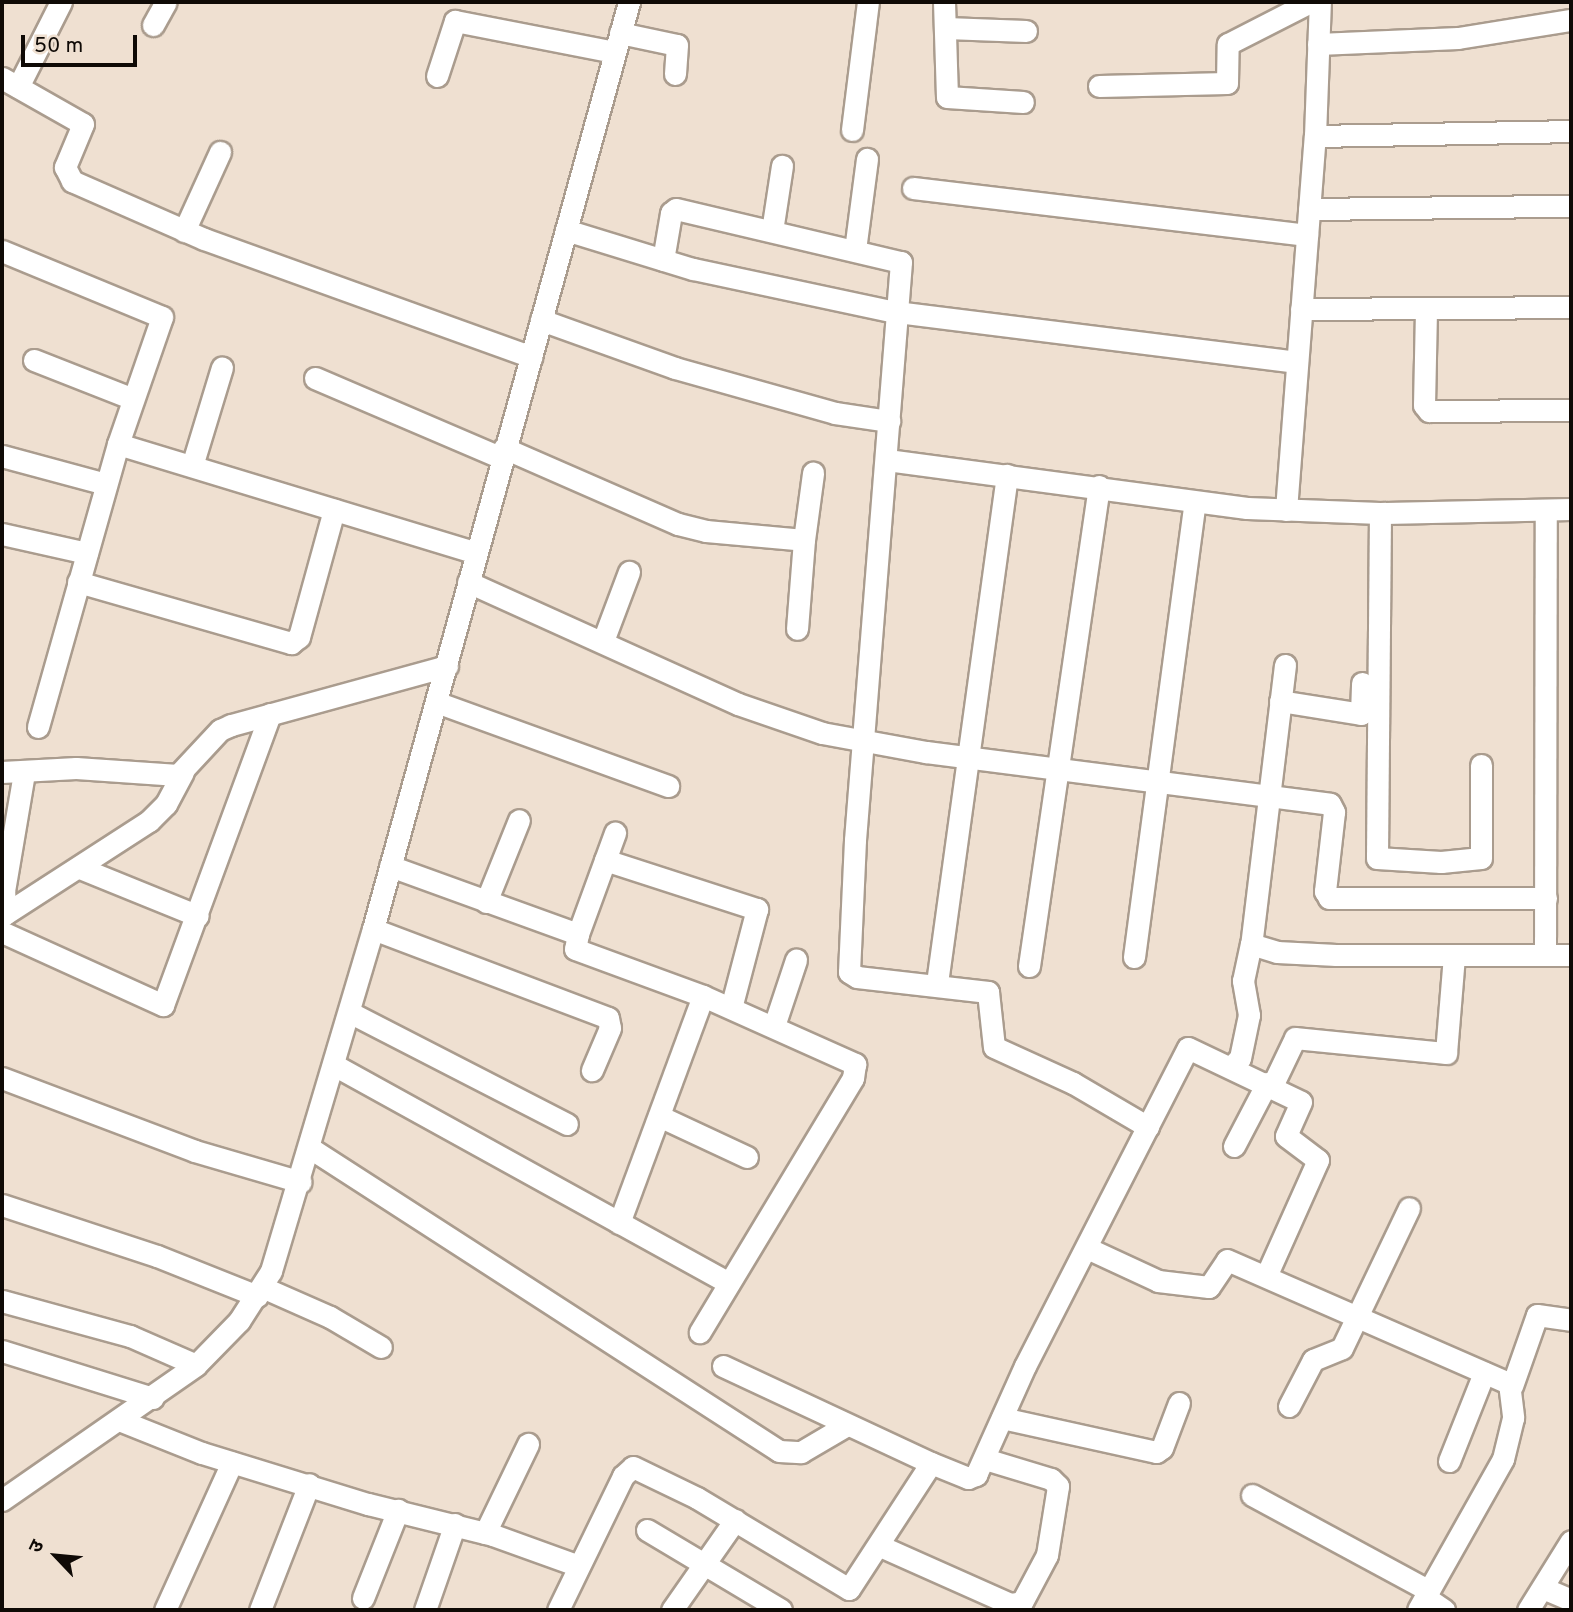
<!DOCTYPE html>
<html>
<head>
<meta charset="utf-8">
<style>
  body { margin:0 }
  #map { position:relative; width:1573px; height:1612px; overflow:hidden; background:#efe0d1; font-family:Overpass,"Noto Sans Devanagari",sans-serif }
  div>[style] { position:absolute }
  .roads { filter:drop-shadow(2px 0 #aa9c8e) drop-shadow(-2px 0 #aa9c8e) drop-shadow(0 2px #aa9c8e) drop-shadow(0 -2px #aa9c8e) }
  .minor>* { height:21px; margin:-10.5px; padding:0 10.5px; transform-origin:10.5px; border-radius:10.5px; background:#fff }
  span { translate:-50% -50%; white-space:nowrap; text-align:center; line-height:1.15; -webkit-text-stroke:7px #efe0d1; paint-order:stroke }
  .frame { position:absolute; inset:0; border:4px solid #0f0a06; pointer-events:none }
  .north { position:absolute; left:21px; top:1521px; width:70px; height:70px; -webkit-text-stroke:5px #efe0d1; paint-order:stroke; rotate:296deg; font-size:19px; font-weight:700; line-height:28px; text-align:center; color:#0f0a06 }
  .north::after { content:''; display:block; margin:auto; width:24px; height:32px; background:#0f0a06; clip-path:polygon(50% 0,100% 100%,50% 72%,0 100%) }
  .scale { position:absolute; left:21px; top:35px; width:116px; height:32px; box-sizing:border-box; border:4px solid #0f0a06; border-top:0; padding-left:9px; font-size:21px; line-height:24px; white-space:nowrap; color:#0f0a06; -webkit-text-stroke:5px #efe0d1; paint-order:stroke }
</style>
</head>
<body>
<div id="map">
  <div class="roads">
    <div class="minor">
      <i style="left:944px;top:2px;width:95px;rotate:88.2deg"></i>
      <i style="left:947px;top:97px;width:76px;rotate:3.8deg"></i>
      <i style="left:153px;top:25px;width:26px;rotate:-61deg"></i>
      <i style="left:946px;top:28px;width:80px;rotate:2.1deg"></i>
      <i style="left:620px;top:33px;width:58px;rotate:11.9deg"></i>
      <i style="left:677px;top:45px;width:29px;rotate:94deg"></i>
      <i style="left:1318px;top:44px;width:140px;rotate:-2.5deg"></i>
      <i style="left:1458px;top:38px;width:114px;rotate:-9.1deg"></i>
      <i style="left:437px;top:76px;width:58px;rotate:-71.9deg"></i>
      <i style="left:455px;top:21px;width:163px;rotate:11deg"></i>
      <i style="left:2px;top:78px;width:93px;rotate:29.6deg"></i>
      <i style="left:83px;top:124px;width:47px;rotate:112.7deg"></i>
      <i style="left:65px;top:167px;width:16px;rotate:63deg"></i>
      <i style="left:72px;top:181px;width:144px;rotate:23.7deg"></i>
      <i style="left:204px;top:239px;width:348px;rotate:19.8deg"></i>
      <i style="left:1099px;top:86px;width:128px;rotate:-1.3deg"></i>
      <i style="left:1227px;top:83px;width:39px;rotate:-89deg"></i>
      <i style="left:1228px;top:44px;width:92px;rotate:-27.1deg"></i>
      <i style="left:18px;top:87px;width:95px;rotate:-63.2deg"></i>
      <i style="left:852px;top:130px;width:129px;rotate:-82.9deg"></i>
      <i style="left:1315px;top:136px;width:256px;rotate:-1.1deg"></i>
      <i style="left:913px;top:188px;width:397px;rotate:6.8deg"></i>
      <i style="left:1309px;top:209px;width:262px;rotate:-0.7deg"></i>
      <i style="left:566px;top:230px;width:133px;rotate:17.1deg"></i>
      <i style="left:693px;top:269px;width:208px;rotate:12deg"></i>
      <i style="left:896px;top:312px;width:404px;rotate:7.1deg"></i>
      <i style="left:184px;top:231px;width:87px;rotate:-65.5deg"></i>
      <i style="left:772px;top:231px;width:66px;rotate:-81.3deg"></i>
      <i style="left:855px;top:250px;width:92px;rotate:-82.5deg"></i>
      <i style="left:2px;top:251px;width:173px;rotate:22.4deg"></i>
      <i style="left:162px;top:317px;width:134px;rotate:109.1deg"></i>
      <i style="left:118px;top:444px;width:294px;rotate:105.8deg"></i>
      <i style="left:663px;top:260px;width:48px;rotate:-80.3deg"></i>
      <i style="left:671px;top:213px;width:6px;rotate:-39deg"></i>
      <i style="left:676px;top:209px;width:231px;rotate:13.3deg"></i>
      <i style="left:901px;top:262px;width:580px;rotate:94.55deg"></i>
      <i style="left:855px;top:840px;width:132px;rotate:92.6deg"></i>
      <i style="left:849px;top:972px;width:9px;rotate:32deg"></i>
      <i style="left:857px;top:977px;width:132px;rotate:6.5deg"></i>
      <i style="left:988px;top:992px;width:55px;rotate:83.8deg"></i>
      <i style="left:994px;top:1047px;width:87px;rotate:24.5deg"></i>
      <i style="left:1073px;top:1083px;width:87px;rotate:30.4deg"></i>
      <i style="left:1301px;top:309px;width:270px;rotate:-0.4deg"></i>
      <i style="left:1426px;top:310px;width:95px;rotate:91.2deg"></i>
      <i style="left:1424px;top:405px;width:8px;rotate:50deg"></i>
      <i style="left:1429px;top:411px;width:142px;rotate:-0.4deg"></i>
      <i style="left:541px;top:320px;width:142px;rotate:19.7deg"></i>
      <i style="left:675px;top:368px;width:166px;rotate:15.7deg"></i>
      <i style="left:835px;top:413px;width:55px;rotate:8.4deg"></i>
      <i style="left:34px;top:360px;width:106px;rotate:21.5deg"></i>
      <i style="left:315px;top:378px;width:203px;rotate:23.2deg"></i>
      <i style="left:118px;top:444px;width:372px;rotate:16.9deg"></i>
      <i style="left:504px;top:448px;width:190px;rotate:23.6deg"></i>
      <i style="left:678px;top:524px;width:29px;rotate:14deg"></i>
      <i style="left:706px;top:531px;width:98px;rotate:5.2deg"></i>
      <i style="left:804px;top:540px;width:89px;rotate:94.5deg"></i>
      <i style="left:2px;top:456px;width:108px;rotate:15.1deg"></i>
      <i style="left:887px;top:460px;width:363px;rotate:7.6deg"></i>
      <i style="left:1247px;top:508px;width:133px;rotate:2.2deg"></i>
      <i style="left:1380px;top:513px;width:191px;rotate:-1.2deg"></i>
      <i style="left:192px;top:466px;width:103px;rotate:-73.1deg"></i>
      <i style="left:1286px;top:510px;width:375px;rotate:-85.6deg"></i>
      <i style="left:1315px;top:136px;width:134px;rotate:-87.9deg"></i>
      <i style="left:1380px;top:513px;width:345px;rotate:90.5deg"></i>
      <i style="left:1377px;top:858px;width:64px;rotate:3.6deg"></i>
      <i style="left:1441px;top:862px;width:40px;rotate:-5.7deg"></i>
      <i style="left:1481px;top:858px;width:93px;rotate:-90deg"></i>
      <i style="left:2px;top:534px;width:87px;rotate:12.6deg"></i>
      <i style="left:804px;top:540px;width:68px;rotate:-82.3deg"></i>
      <i style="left:78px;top:582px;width:222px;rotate:16deg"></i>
      <i style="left:291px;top:643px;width:10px;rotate:-37deg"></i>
      <i style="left:299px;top:637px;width:132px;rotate:-74.6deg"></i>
      <i style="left:468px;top:582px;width:296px;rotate:24.3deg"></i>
      <i style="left:738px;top:704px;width:89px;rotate:19deg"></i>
      <i style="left:822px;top:733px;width:106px;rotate:10.4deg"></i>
      <i style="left:926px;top:752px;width:407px;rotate:7.3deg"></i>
      <i style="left:1330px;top:804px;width:9px;rotate:63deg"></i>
      <i style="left:1334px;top:812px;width:80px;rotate:96.5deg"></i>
      <i style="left:1325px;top:891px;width:8px;rotate:60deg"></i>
      <i style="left:1329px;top:898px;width:217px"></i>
      <i style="left:603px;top:641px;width:74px;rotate:-69.4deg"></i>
      <i style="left:1285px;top:665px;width:281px;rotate:96.9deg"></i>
      <i style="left:1251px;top:944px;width:27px;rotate:17deg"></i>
      <i style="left:1277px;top:952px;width:59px;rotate:2.9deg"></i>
      <i style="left:1336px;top:955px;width:235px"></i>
      <i style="left:1280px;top:701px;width:82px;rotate:9.1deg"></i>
      <i style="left:1361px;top:714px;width:31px;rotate:-88deg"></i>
      <i style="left:436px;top:702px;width:247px;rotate:19.9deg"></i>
      <i style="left:2px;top:772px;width:74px;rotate:-3.1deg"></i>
      <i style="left:76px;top:768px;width:102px;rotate:3.9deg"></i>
      <i style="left:178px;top:775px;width:62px;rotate:-47deg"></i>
      <i style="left:220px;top:730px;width:12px;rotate:-24deg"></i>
      <i style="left:231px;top:725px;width:224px;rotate:-15.3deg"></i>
      <i style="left:605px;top:860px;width:160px;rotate:17.9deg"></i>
      <i style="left:757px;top:909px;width:102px;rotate:104.7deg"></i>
      <i style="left:390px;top:866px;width:200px;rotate:19.9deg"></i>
      <i style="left:578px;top:934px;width:15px;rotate:101deg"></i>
      <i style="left:575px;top:949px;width:136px;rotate:20.2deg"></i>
      <i style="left:703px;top:996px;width:167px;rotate:24.1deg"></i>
      <i style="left:855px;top:1064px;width:14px;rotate:98deg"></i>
      <i style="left:853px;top:1078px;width:297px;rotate:121.1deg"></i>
      <i style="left:80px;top:868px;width:127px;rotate:22.1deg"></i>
      <i style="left:486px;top:902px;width:88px;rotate:-68.1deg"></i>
      <i style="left:5px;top:914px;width:23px;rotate:-92deg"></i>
      <i style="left:4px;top:891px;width:120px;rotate:-80.4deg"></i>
      <i style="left:2px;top:916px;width:175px;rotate:-32.9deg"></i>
      <i style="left:149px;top:821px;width:24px;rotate:-45deg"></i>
      <i style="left:166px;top:804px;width:36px;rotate:-62deg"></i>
      <i style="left:373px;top:929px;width:251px;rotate:20.7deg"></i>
      <i style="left:608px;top:1018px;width:10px;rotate:79deg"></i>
      <i style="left:610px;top:1028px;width:46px;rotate:113.2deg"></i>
      <i style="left:2px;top:932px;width:177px;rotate:24.4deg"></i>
      <i style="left:163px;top:1005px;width:310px;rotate:-69.8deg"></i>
      <i style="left:578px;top:934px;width:108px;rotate:-69.9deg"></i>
      <i style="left:1545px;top:955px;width:445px;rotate:-89.9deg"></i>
      <i style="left:1134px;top:957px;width:459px;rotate:-82.4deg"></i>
      <i style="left:1029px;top:966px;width:485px;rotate:-81.7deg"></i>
      <i style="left:937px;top:983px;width:513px;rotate:-82.15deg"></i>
      <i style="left:349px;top:1012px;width:245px;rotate:27.2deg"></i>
      <i style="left:774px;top:1026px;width:70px;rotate:-71.6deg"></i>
      <i style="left:334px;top:1065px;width:451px;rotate:28.9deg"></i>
      <i style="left:1232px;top:1066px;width:11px;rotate:-45deg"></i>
      <i style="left:1240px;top:1058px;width:44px;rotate:-78.2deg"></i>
      <i style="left:1249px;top:1015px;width:35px;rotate:-100deg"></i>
      <i style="left:1243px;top:981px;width:38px;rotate:-78deg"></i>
      <i style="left:2px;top:1078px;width:206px;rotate:20.7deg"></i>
      <i style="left:195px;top:1151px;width:110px;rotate:16.3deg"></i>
      <i style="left:1272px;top:1086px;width:53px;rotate:-64.4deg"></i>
      <i style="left:1295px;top:1038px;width:152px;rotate:5.7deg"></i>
      <i style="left:1446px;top:1053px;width:97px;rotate:-85.3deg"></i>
      <i style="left:659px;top:1116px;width:97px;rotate:25deg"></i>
      <i style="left:1234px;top:1146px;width:71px;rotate:-62.4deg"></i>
      <i style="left:310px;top:1148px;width:558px;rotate:32.86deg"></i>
      <i style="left:779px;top:1451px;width:22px;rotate:3deg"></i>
      <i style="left:801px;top:1452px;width:53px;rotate:-30.4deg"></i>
      <i style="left:2px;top:1205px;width:163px;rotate:18.2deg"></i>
      <i style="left:157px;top:1256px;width:108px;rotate:21.8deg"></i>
      <i style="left:619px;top:1223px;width:242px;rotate:-69.7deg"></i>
      <i style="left:1087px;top:1248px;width:78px;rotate:24.9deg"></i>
      <i style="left:1158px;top:1281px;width:51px;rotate:6.7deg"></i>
      <i style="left:1209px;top:1287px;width:32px;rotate:-56deg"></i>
      <i style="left:1227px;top:1260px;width:308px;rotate:23.6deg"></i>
      <i style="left:1509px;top:1383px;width:35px;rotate:83deg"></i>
      <i style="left:1513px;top:1418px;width:42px;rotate:103.7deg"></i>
      <i style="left:1503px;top:1459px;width:173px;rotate:119.4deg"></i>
      <i style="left:262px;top:1287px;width:74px;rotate:23.8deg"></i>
      <i style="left:330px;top:1317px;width:59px;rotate:30.5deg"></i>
      <i style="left:2px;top:1301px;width:133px;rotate:15.3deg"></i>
      <i style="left:130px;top:1336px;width:72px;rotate:23.7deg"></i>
      <i style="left:2px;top:1351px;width:158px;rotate:17.3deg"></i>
      <i style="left:723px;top:1366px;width:230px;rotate:25deg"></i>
      <i style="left:931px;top:1463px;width:40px;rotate:22deg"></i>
      <i style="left:968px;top:1478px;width:9px;rotate:-21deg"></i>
      <i style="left:976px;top:1475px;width:120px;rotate:-65.8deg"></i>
      <i style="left:1025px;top:1366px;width:357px;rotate:-62.9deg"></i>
      <i style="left:1188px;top:1048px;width:125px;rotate:25.5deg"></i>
      <i style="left:1301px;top:1102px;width:37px;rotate:114deg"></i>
      <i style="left:1286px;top:1136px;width:40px;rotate:37deg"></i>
      <i style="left:1318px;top:1160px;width:125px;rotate:114.1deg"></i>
      <i style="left:1512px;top:1386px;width:75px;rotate:-70.6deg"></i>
      <i style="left:1537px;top:1315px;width:34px;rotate:8deg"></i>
      <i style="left:1289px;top:1406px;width:52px;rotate:-62.4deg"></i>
      <i style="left:1313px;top:1360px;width:31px;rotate:-22deg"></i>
      <i style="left:1342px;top:1348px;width:155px;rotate:-64.4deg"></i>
      <i style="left:1002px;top:1418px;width:158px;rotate:12.4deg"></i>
      <i style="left:1156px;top:1452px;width:7px;rotate:-34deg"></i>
      <i style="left:1162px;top:1448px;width:48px;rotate:-69.3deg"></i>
      <i style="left:119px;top:1420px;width:89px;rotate:21.7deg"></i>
      <i style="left:202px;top:1453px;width:174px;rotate:17.1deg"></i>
      <i style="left:368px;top:1504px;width:129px;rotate:13.9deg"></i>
      <i style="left:493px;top:1535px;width:91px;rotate:19.8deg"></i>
      <i style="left:1449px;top:1461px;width:95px;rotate:-68.3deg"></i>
      <i style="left:1252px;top:1495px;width:200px;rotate:28.4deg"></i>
      <i style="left:2px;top:1500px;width:236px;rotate:-34.8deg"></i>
      <i style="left:196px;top:1365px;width:62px;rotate:-45.7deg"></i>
      <i style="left:239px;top:1321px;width:59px;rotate:-57.4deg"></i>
      <i style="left:271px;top:1271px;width:357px;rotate:-73.4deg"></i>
      <i style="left:373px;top:929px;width:962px;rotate:-74.56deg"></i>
      <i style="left:647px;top:1530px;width:156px;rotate:30.8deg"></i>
      <i style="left:485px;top:1533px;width:99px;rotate:-64.2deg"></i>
      <i style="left:880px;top:1546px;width:142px;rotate:24deg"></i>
      <i style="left:1010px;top:1604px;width:12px;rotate:-9deg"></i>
      <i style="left:1022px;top:1602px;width:53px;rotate:-62deg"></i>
      <i style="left:1047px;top:1555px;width:70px;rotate:-80.9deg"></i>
      <i style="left:1058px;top:1486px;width:10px;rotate:-135deg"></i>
      <i style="left:1051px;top:1479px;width:69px;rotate:-163.1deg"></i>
      <i style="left:1543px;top:1588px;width:30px;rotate:23deg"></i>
      <i style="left:1425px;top:1597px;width:23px;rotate:34deg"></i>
      <i style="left:363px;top:1598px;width:95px;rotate:-68.3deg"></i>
      <i style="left:165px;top:1610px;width:162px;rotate:-65.6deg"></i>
      <i style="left:260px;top:1610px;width:135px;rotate:-68.7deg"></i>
      <i style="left:425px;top:1610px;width:91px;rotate:-70.8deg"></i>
      <i style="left:558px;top:1610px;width:149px;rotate:-64.1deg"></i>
      <i style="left:623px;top:1476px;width:13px;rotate:-42deg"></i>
      <i style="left:633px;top:1467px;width:71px;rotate:25.8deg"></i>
      <i style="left:697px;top:1498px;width:177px;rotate:30.9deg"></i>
      <i style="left:849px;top:1589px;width:150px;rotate:-56.9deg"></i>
      <i style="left:672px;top:1610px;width:110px;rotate:-55deg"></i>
      <i style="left:1528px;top:1610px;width:81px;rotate:-58.1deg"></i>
    </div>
  </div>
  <div class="frame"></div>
  <div class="north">उ</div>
  <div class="scale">50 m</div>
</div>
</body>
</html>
